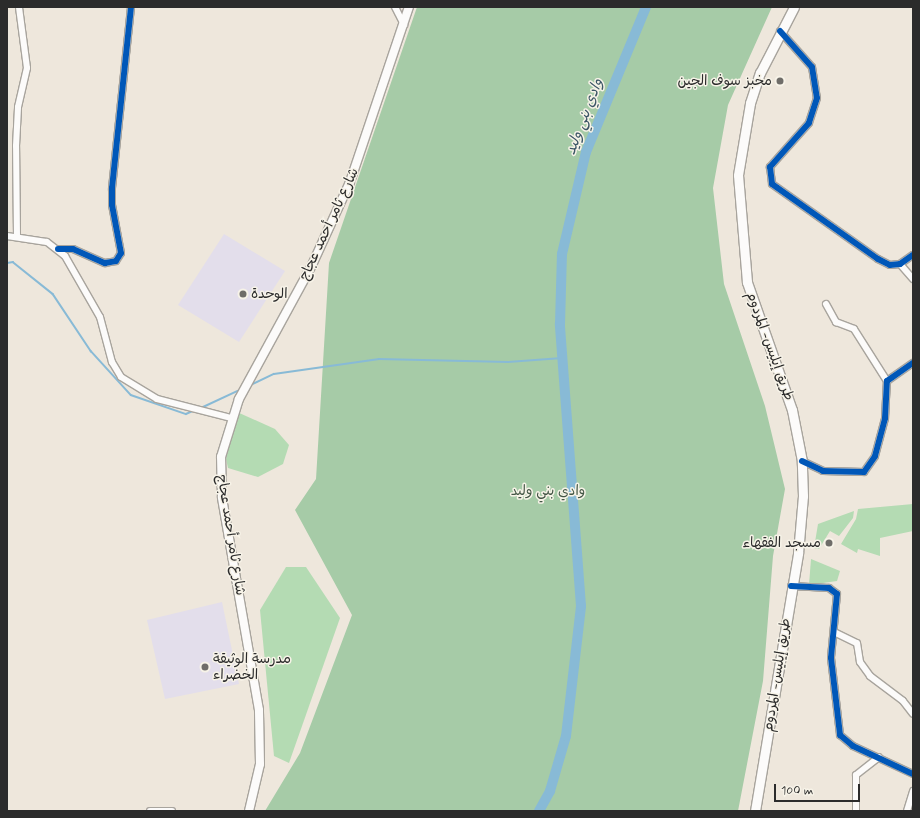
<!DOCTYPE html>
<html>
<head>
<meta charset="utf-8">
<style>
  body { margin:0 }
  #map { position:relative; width:920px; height:818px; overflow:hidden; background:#eee7dc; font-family:Mynerve,"Playpen Sans Arabic",sans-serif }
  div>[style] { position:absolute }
  .built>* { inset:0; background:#e3deeb }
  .green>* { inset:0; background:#b4dbb3 }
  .forest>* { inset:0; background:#a6cba7 }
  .stream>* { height:1.5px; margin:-0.75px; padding:0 0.75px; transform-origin:0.75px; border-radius:0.75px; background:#88bad6 }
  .river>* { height:10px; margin:-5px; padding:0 5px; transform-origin:5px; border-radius:5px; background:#88bad6 }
  .roads { filter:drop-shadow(1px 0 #a8a49d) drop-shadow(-1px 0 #a8a49d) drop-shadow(0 1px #a8a49d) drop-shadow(0 -1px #a8a49d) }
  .minor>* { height:6px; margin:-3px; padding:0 3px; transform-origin:3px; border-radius:3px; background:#fcfbfa }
  .major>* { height:8px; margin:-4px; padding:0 4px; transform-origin:4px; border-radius:4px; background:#fcfbfa }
  .highway>* { height:9px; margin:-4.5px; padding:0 4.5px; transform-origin:4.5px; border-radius:4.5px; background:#fcfbfa }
  .cycleway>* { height:6px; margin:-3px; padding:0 3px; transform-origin:3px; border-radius:3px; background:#0057b8 }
  .dots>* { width:11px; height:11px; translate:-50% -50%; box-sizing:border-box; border:2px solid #f7f3e8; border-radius:50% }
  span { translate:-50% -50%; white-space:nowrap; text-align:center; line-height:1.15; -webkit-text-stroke:3px #f7f3e8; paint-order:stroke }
  .poi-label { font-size:14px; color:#2b2b2b }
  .right { translate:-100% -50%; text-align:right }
  .left { translate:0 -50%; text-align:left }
  .street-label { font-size:14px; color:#2b2b2b }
  .park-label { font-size:14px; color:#425544 }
  .water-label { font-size:15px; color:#3c5666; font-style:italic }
  .frame { position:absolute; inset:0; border:8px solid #2b2b2b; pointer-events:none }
  .scale { position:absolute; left:774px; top:784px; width:86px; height:18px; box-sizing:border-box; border:2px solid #2b2b2b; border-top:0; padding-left:5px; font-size:12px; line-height:14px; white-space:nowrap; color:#2b2b2b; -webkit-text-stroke:3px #f7f3e8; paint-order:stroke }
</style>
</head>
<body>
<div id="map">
  <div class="built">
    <i style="clip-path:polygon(224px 234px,285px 271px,239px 342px,178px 305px)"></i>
    <i style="clip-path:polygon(222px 602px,239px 684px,165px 699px,147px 620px)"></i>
  </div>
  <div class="green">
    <i style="clip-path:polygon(237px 412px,275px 429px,289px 445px,283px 464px,258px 477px,228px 468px,226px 459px)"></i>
    <i style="clip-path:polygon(913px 504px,913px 531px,880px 538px,880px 556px,858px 549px,857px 553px,841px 544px,856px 519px,858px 509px)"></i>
    <i style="clip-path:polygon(854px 511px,853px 518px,839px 536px,830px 531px,819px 549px,814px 548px,818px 524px)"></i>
    <i style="clip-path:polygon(811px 559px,840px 571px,837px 581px,809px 585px)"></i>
    <i style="clip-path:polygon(286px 567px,306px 567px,340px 618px,289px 763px,274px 756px,260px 610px)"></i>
  </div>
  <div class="forest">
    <i style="clip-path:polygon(417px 7px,772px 7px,728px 105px,713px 188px,724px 284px,765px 406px,785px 489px,773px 556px,763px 681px,738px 811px,265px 811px,300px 753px,352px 615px,295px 510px,316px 479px,329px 263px)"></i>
  </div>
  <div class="stream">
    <i style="left:7px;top:263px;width:6px;rotate:-9deg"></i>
    <i style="left:13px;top:262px;width:51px;rotate:38.7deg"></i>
    <i style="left:53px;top:294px;width:69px;rotate:56.3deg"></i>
    <i style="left:91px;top:351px;width:59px;rotate:47.7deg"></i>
    <i style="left:131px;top:395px;width:58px;rotate:19.1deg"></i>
    <i style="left:186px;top:414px;width:8px;rotate:-23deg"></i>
    <i style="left:251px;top:385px;width:25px;rotate:-26deg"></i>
    <i style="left:274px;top:374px;width:106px;rotate:-8.1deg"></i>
    <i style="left:379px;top:359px;width:129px;rotate:1.3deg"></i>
    <i style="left:508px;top:362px;width:54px;rotate:-4.2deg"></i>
    <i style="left:201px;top:408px;width:40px;rotate:-25deg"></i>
  </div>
  <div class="river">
    <i style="left:539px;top:811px;width:23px;rotate:-61deg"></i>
    <i style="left:550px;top:791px;width:57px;rotate:-73.8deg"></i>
    <i style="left:566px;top:736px;width:131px;rotate:-83.4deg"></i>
    <i style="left:581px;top:606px;width:283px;rotate:-94.3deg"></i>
    <i style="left:560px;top:324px;width:70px;rotate:-88.4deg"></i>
    <i style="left:562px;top:254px;width:105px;rotate:-76.8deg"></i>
    <i style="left:586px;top:152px;width:157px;rotate:-67.5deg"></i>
  </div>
  <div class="roads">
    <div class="minor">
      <i style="left:395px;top:7px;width:20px;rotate:63deg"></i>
      <i style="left:780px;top:31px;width:48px;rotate:48.4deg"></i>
      <i style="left:812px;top:67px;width:31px;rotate:81deg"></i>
      <i style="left:817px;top:98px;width:26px;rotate:108deg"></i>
      <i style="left:809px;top:123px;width:59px;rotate:131.6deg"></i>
      <i style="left:770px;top:167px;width:17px;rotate:83deg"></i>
      <i style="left:772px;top:184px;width:130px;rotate:35.3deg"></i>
      <i style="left:878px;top:259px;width:13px;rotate:27deg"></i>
      <i style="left:890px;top:265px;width:10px;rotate:-6deg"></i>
      <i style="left:900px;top:264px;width:16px;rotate:-35deg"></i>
      <i style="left:7px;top:236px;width:40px;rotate:8.5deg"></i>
      <i style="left:47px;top:242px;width:23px;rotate:38deg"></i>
      <i style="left:65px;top:256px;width:70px;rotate:60.2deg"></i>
      <i style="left:100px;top:317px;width:47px;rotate:75.1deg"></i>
      <i style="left:112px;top:362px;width:17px;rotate:59deg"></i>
      <i style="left:121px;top:377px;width:42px;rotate:31.4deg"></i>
      <i style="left:157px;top:399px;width:76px;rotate:14.4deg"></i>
      <i style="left:17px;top:236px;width:90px;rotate:-90.6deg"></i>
      <i style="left:16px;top:146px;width:39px;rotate:-87deg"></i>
      <i style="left:18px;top:107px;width:40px;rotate:-77deg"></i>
      <i style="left:27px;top:68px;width:62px;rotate:-97.5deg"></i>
      <i style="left:58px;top:249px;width:15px"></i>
      <i style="left:73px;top:249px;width:35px;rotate:24deg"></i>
      <i style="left:105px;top:263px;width:11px;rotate:-10deg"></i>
      <i style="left:116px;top:261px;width:9px;rotate:-58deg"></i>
      <i style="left:121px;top:253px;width:49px;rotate:-100.6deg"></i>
      <i style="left:112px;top:205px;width:17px;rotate:-90deg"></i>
      <i style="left:112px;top:188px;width:182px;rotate:-84deg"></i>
      <i style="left:900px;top:264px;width:20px;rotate:49deg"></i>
      <i style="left:826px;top:304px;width:21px;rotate:61deg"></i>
      <i style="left:836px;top:322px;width:19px;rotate:21deg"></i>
      <i style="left:854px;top:329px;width:62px;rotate:57.6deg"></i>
      <i style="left:802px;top:461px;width:23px;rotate:25deg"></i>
      <i style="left:823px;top:471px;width:41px;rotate:1.4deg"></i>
      <i style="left:864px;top:472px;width:19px;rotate:-55deg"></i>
      <i style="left:875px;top:456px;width:39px;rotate:-75deg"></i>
      <i style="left:885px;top:418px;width:37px;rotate:-87deg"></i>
      <i style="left:887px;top:381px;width:32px;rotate:-35deg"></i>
      <i style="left:791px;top:586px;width:38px;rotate:3deg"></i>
      <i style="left:829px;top:588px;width:10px;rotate:37deg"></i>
      <i style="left:837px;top:594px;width:64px;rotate:95.4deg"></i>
      <i style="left:831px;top:658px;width:78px;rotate:83.3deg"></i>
      <i style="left:840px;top:735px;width:17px;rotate:40deg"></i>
      <i style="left:853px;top:746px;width:66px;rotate:25deg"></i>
      <i style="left:834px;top:632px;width:25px;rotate:26deg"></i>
      <i style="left:857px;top:643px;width:19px;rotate:81deg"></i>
      <i style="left:860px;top:662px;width:17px;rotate:54deg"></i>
      <i style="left:870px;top:676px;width:41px;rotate:37.1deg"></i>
      <i style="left:903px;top:701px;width:16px;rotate:52deg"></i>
      <i style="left:150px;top:811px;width:22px"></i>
      <i style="left:856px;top:811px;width:36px;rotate:-90deg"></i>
      <i style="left:856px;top:775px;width:29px;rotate:-38deg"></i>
      <i style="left:907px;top:811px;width:21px;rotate:-73deg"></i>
    </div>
    <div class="major">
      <i style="left:249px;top:811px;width:48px;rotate:-76.8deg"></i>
      <i style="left:260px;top:764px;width:54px;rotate:-91.1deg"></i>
      <i style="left:259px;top:710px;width:216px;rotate:-99.9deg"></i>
      <i style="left:222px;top:497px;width:40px;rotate:-91.4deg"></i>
      <i style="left:221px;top:457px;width:61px;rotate:-72.8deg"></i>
      <i style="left:239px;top:399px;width:153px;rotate:-61.4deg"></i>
      <i style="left:312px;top:265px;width:91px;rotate:-65.4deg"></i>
      <i style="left:350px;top:182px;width:185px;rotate:-71.4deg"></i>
    </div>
    <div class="highway">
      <i style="left:755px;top:811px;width:262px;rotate:-80.5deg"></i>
      <i style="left:798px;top:553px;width:57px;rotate:-85deg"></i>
      <i style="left:803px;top:496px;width:35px;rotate:-92deg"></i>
      <i style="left:802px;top:461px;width:52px;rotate:-101.1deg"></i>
      <i style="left:792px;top:410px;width:136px;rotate:-109.4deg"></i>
      <i style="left:747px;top:282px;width:107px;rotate:-94.8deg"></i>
      <i style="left:738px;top:175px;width:73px;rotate:-80.5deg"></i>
      <i style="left:750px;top:103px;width:32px;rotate:-72deg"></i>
      <i style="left:760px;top:73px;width:74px;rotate:-62.7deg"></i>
    </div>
  </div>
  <div class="cycleway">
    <i style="left:780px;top:31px;width:48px;rotate:48.4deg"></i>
    <i style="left:812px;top:67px;width:31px;rotate:81deg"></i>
    <i style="left:817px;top:98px;width:26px;rotate:108deg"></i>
    <i style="left:809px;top:123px;width:59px;rotate:131.6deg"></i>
    <i style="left:770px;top:167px;width:17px;rotate:83deg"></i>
    <i style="left:772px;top:184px;width:130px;rotate:35.3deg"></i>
    <i style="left:878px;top:259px;width:13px;rotate:27deg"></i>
    <i style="left:890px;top:265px;width:10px;rotate:-6deg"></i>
    <i style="left:900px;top:264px;width:16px;rotate:-35deg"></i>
    <i style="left:58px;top:249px;width:15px"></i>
    <i style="left:73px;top:249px;width:35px;rotate:24deg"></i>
    <i style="left:105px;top:263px;width:11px;rotate:-10deg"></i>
    <i style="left:116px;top:261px;width:9px;rotate:-58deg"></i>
    <i style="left:121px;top:253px;width:49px;rotate:-100.6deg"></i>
    <i style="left:112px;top:205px;width:17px;rotate:-90deg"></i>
    <i style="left:112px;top:188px;width:182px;rotate:-84deg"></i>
    <i style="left:802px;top:461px;width:23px;rotate:25deg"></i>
    <i style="left:823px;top:471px;width:41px;rotate:1.4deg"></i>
    <i style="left:864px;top:472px;width:19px;rotate:-55deg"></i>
    <i style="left:875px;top:456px;width:39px;rotate:-75deg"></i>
    <i style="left:885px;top:418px;width:37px;rotate:-87deg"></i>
    <i style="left:887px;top:381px;width:32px;rotate:-35deg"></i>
    <i style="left:791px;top:586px;width:38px;rotate:3deg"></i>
    <i style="left:829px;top:588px;width:10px;rotate:37deg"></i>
    <i style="left:837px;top:594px;width:64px;rotate:95.4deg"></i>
    <i style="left:831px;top:658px;width:78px;rotate:83.3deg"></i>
    <i style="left:840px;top:735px;width:17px;rotate:40deg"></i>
    <i style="left:853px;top:746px;width:66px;rotate:25deg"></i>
  </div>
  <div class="dots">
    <i style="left:780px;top:81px;background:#6f6d69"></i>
    <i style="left:243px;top:294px;background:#6f6d69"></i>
    <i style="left:829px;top:543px;background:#6f6d69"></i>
    <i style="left:205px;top:667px;background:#6f6d69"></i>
  </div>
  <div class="poi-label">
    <span class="right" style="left:772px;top:81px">مخبز سوف الجين</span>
    <span class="left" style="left:251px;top:294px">الوحدة</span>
    <span class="right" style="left:821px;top:543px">مسجد الفقهاء</span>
    <span class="left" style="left:213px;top:667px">مدرسة الوثيقة<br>الخضراء</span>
  </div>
  <div class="street-label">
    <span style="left:329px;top:224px;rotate:-65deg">شارع ثامر أحمد عجاج</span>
    <span style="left:770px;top:346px;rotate:70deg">طريق إيليس- المردوم</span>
    <span style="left:231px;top:535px;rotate:81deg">شارع ثامر أحمد عجاج</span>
    <span style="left:777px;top:675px;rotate:-81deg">طريق إيليس- المردوم</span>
  </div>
  <div class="park-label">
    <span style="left:548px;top:491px">وادي بني وليد</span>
  </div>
  <div class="water-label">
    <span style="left:585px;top:117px;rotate:-69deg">وادي بني وليد</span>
  </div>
  <div class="frame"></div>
  <div class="scale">100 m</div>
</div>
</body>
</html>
